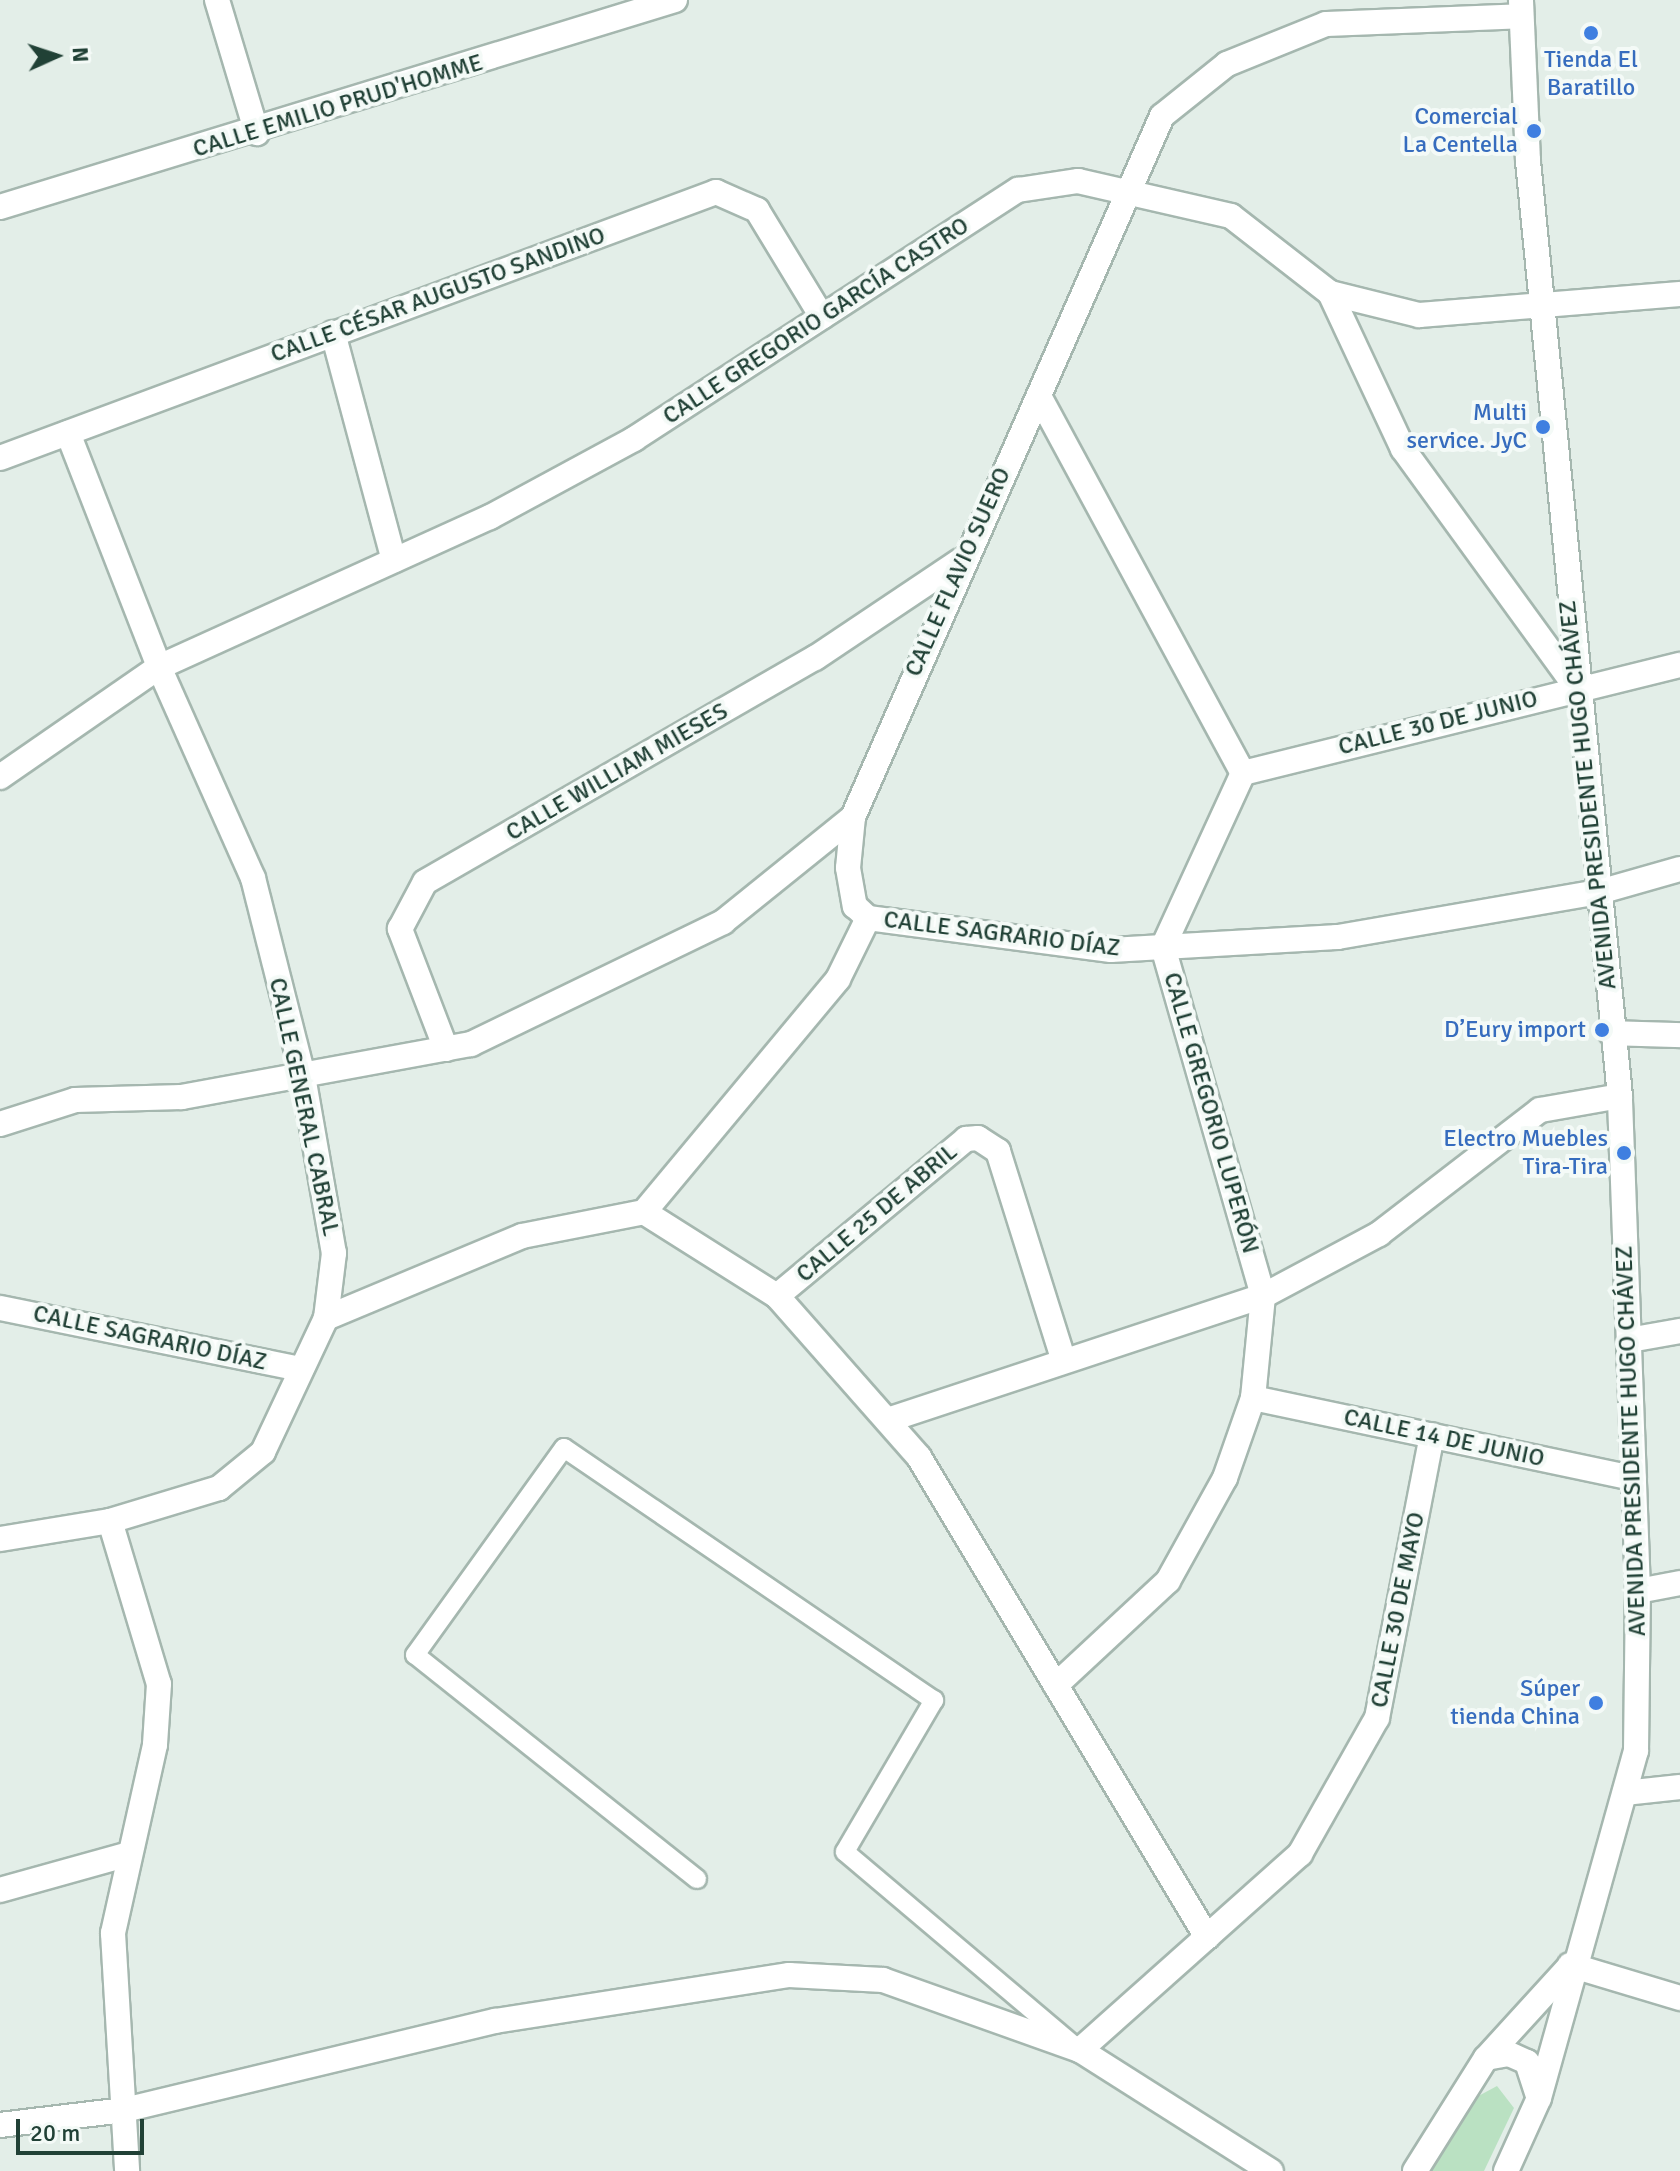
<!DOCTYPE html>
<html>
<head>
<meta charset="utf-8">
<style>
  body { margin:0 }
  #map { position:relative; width:1680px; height:2171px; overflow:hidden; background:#e3eee8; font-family:Signika,sans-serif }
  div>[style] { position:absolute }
  .green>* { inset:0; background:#bae1c2 }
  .roads { filter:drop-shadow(2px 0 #a5b7af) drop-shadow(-2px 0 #a5b7af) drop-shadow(0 2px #a5b7af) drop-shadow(0 -2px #a5b7af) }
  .service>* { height:18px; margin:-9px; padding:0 9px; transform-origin:9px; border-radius:9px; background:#fff }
  .minor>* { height:24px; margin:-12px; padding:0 12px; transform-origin:12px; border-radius:12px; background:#fff }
  .secondary>* { height:24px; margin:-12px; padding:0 12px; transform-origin:12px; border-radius:12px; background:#fff }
  .dots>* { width:22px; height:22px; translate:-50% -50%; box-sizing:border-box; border:4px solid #f4faf7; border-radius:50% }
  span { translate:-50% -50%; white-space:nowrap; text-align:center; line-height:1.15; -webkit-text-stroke:8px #f4faf7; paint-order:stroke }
  .shop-label { font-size:24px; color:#366cbe }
  .right { translate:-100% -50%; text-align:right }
  .street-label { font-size:24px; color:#214136 }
  .north { position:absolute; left:16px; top:16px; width:80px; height:80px; -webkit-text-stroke:6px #f4faf7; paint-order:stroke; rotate:87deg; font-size:22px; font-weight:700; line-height:32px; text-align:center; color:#214136 }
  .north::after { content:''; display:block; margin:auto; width:28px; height:36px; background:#214136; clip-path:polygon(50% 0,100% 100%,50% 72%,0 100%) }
  .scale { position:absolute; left:16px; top:2119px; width:128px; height:36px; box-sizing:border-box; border:4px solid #214136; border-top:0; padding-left:10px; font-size:24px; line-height:28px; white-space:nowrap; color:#214136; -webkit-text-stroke:6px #f4faf7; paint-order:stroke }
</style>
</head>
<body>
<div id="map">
  <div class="green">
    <i style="clip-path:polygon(1497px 2086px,1514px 2108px,1484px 2171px,1429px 2171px,1471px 2100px)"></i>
  </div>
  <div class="roads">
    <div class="service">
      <i style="left:697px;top:1879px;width:360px;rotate:-141.5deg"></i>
      <i style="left:415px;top:1655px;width:255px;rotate:-54.3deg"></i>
      <i style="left:564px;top:1448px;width:448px;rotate:34.3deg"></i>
      <i style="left:934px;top:1700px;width:176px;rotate:120.4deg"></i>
      <i style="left:845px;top:1852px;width:294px;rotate:40.2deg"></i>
    </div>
    <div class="minor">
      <i style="left:217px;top:0;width:139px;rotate:73.3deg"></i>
      <i style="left:0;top:207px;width:706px;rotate:-17.05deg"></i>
      <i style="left:1330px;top:293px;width:172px;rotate:64.9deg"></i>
      <i style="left:1403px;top:449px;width:294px;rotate:54deg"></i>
      <i style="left:333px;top:333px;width:235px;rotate:75deg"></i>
      <i style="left:1039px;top:396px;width:429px;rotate:61.6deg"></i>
      <i style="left:1243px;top:773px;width:192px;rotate:114.7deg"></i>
      <i style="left:1163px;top:947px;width:363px;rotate:74deg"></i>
      <i style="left:1263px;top:1296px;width:102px;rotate:95.6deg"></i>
      <i style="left:1253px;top:1398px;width:85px;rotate:109.3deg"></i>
      <i style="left:1225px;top:1478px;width:118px;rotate:119deg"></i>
      <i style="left:1168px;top:1581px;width:153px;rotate:137.1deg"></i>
      <i style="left:68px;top:433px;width:251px;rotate:68.7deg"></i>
      <i style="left:159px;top:667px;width:231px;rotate:66deg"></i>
      <i style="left:253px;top:878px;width:204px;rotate:75.8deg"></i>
      <i style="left:303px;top:1076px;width:180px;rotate:80.1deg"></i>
      <i style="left:334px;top:1253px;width:65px;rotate:97deg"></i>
      <i style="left:326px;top:1318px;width:148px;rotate:115.2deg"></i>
      <i style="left:263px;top:1452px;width:57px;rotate:140.7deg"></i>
      <i style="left:219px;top:1488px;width:114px;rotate:163.2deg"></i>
      <i style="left:110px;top:1521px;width:170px;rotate:73.3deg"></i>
      <i style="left:159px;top:1684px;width:61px;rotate:93.8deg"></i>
      <i style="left:155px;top:1745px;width:193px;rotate:102.6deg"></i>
      <i style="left:113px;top:1933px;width:238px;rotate:86.6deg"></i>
      <i style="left:0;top:458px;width:764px;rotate:-20.38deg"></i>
      <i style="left:716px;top:192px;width:45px;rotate:23.7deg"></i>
      <i style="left:757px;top:210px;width:125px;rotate:58.7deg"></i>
      <i style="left:1243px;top:773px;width:450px;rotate:-13.9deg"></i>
      <i style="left:0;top:777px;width:193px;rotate:-34.7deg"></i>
      <i style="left:159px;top:667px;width:363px;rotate:-24.4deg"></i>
      <i style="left:490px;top:517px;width:164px;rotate:-28.4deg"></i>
      <i style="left:634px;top:439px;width:458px;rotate:-33deg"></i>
      <i style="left:1018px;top:190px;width:61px;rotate:-8.5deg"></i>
      <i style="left:1078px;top:181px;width:157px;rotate:12.9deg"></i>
      <i style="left:1231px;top:216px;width:125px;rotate:37.9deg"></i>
      <i style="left:1330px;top:293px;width:92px;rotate:13.9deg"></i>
      <i style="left:1419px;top:315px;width:262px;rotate:-4.6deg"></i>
      <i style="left:853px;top:817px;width:51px;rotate:95.6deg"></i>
      <i style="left:848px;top:868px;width:39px;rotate:80deg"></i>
      <i style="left:855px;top:906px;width:18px;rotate:43deg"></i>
      <i style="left:1611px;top:1033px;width:69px;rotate:1.7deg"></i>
      <i style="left:446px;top:1049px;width:129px;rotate:-111deg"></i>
      <i style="left:400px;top:929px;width:53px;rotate:-62deg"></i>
      <i style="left:425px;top:882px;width:450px;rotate:-29.9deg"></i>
      <i style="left:815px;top:658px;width:174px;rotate:-33.8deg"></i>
      <i style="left:0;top:1124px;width:79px;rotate:-17.7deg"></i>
      <i style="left:75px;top:1100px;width:107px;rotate:-1.6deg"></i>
      <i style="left:182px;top:1097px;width:294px;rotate:-10.4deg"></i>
      <i style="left:471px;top:1044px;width:280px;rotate:-25.8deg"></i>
      <i style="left:723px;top:922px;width:167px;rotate:-38.9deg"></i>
      <i style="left:853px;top:817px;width:766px;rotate:-66.21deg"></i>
      <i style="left:1162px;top:116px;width:83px;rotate:-38.7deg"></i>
      <i style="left:1227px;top:64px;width:107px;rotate:-22deg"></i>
      <i style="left:1326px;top:24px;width:195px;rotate:-2.3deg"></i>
      <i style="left:644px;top:1212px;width:303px;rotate:-50.2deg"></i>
      <i style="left:838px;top:979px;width:68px;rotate:-63.8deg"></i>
      <i style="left:868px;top:918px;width:245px;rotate:7.5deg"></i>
      <i style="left:1111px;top:950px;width:52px;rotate:-3.3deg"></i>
      <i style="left:1163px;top:947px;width:175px;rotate:-3.3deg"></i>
      <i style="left:1338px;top:937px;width:265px;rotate:-9.8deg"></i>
      <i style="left:1599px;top:892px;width:84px;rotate:-15.9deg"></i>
      <i style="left:777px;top:1296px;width:246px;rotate:-39.7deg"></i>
      <i style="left:966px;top:1139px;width:12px;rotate:-5deg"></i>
      <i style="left:978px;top:1138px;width:24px;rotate:33deg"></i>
      <i style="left:998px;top:1151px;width:218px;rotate:72.6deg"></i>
      <i style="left:0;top:1308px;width:307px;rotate:11.5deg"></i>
      <i style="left:326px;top:1318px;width:212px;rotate:-22.7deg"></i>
      <i style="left:522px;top:1236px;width:124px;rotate:-11.1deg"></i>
      <i style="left:644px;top:1212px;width:157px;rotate:32.3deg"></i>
      <i style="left:777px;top:1296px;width:215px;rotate:48.6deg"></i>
      <i style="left:919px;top:1457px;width:560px;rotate:59.04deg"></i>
      <i style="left:1629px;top:1340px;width:52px;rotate:-10deg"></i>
      <i style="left:1253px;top:1398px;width:389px;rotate:11.9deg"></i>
      <i style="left:888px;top:1420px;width:395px;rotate:-18.3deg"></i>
      <i style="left:1263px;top:1296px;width:132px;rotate:-28.1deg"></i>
      <i style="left:1379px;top:1234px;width:203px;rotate:-37.6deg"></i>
      <i style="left:1540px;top:1110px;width:81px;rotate:-9.9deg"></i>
      <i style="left:0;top:1539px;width:111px;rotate:-9.3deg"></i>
      <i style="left:1638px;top:1591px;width:43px;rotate:-10.8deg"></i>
      <i style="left:1625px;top:1793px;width:55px;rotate:-6.2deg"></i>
      <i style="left:0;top:1890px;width:134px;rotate:-15.6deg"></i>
      <i style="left:1570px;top:1965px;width:115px;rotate:16.7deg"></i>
      <i style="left:1080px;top:2050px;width:295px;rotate:-41.7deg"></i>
      <i style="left:1300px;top:1854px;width:156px;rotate:-60.5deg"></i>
      <i style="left:1377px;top:1718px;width:288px;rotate:-79deg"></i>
      <i style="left:0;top:2125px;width:125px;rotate:-6.9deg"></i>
      <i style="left:124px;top:2110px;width:382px;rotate:-13.5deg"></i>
      <i style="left:495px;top:2021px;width:298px;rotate:-8.9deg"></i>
      <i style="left:789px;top:1975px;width:94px;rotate:3deg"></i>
      <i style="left:883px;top:1980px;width:209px;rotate:19.6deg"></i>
      <i style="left:1080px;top:2050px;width:226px;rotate:32.4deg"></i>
    </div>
    <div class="secondary">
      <i style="left:1486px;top:2058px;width:23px;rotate:-10deg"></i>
      <i style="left:1509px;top:2054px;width:20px;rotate:24deg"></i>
      <i style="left:1527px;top:2062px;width:36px;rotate:72deg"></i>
      <i style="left:1415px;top:2171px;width:133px;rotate:-57.9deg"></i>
      <i style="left:1486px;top:2058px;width:123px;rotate:-47.6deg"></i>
      <i style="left:1506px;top:2171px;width:80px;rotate:-65.7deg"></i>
      <i style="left:1539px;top:2098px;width:360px;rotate:-74.4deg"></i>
      <i style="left:1636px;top:1751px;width:160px;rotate:-89.3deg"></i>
      <i style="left:1638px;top:1591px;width:495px;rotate:-92.1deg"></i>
      <i style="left:1620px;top:1096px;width:940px;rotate:-95.62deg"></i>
      <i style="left:1528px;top:161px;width:161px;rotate:-92.5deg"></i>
    </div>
  </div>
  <div class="dots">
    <i style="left:1591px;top:33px;background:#3f7fe0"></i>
    <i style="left:1534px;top:131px;background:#3f7fe0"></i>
    <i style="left:1543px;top:427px;background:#3f7fe0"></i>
    <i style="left:1602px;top:1030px;background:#3f7fe0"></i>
    <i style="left:1624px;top:1153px;background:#3f7fe0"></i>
    <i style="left:1596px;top:1703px;background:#3f7fe0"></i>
  </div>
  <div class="shop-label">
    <span style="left:1591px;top:74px">Tienda El<br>Baratillo</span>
    <span class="right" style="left:1518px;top:131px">Comercial<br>La Centella</span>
    <span class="right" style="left:1527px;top:427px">Multi<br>service. JyC</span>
    <span class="right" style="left:1586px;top:1030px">D’Eury import</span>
    <span class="right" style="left:1608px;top:1153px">Electro Muebles<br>Tira-Tira</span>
    <span class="right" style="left:1580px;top:1703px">Súper<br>tienda China</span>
  </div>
  <div class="street-label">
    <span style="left:338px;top:106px;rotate:-17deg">CALLE EMILIO PRUD'HOMME</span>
    <span style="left:438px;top:295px;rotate:-20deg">CALLE CÉSAR AUGUSTO SANDINO</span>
    <span style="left:816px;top:321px;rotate:-33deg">CALLE GREGORIO GARCÍA CASTRO</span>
    <span style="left:958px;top:572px;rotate:-66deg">CALLE FLAVIO SUERO</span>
    <span style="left:1438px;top:723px;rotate:-14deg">CALLE 30 DE JUNIO</span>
    <span style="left:617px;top:772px;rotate:-30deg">CALLE WILLIAM MIESES</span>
    <span style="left:1588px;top:795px;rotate:-96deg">AVENIDA PRESIDENTE HUGO CHÁVEZ</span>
    <span style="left:1002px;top:934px;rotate:7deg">CALLE SAGRARIO DÍAZ</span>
    <span style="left:304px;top:1107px;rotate:78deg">CALLE GENERAL CABRAL</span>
    <span style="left:1211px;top:1113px;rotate:74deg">CALLE GREGORIO LUPERÓN</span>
    <span style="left:877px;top:1213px;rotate:-40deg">CALLE 25 DE ABRIL</span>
    <span style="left:150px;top:1338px;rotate:12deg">CALLE SAGRARIO DÍAZ</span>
    <span style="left:1444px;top:1438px;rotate:12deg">CALLE 14 DE JUNIO</span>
    <span style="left:1631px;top:1441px;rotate:-92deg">AVENIDA PRESIDENTE HUGO CHÁVEZ</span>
    <span style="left:1398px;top:1610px;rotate:-79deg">CALLE 30 DE MAYO</span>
  </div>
  <div class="north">N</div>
  <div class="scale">20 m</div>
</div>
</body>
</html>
